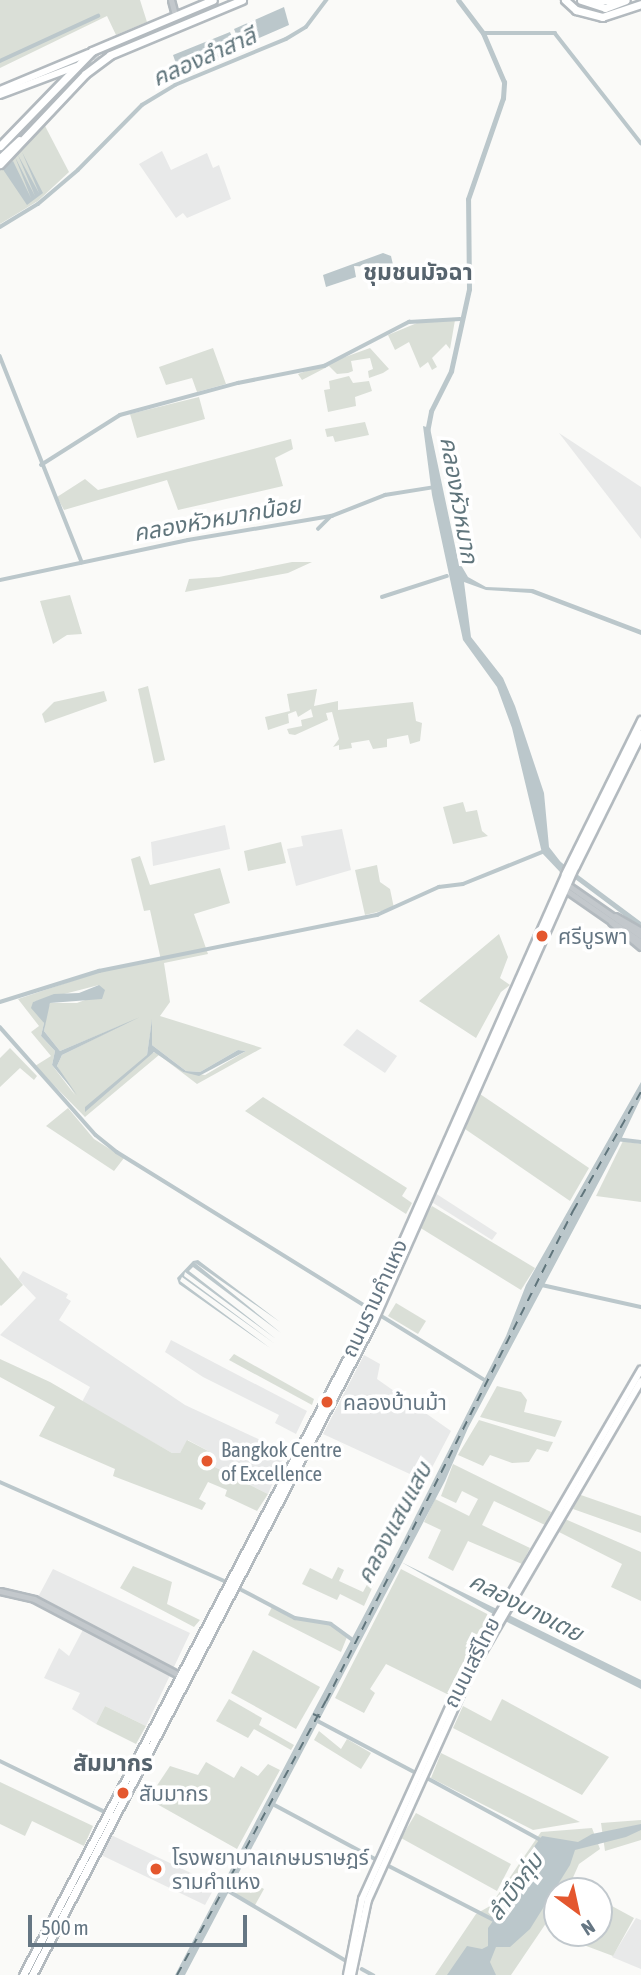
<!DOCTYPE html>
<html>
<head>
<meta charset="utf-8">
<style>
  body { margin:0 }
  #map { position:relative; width:641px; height:1975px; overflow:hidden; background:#fafaf8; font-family:"Asap Condensed","Noto Sans Thai",sans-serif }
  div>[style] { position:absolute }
  .built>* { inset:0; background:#e8e9e9 }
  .green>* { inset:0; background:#dadfd7 }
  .water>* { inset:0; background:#bbc7cb }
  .canal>* { height:3.5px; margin:-1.75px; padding:0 1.75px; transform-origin:1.75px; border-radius:1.75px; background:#bbc7cb }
  .river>* { height:5px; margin:-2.5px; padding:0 2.5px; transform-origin:2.5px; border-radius:2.5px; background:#bbc7cb }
  .ferry>* { height:2px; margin-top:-1px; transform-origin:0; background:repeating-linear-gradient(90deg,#60757c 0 9px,transparent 0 16px) }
  .primary-tunnel>* { height:7px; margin-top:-3.5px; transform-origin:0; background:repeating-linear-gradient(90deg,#d5d9db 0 7px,transparent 0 10.5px) }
  .roads { filter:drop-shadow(2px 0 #b3babf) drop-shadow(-2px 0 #b3babf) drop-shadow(0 2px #b3babf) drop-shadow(0 -2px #b3babf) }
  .tertiary>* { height:5px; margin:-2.5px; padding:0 2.5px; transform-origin:2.5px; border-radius:2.5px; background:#c3c8cc }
  .secondary>* { height:6px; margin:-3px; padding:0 3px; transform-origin:3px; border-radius:3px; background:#fff }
  .primary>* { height:7px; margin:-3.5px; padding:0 3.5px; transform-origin:3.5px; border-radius:3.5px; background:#fff }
  .dots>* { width:19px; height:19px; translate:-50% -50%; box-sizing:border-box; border:4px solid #fff; border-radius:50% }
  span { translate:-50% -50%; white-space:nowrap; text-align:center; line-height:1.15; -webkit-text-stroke:7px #fff; paint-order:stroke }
  .poi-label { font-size:21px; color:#657683 }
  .left { translate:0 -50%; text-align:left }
  .street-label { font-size:21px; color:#657683 }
  .water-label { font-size:23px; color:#60757c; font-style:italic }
  .neighbourhood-label { font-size:23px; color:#57646e; font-weight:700 }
  .north { position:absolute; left:543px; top:1877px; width:70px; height:70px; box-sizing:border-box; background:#fff; border:2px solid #c1c8cd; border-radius:50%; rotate:147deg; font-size:19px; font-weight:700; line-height:28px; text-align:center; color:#657683 }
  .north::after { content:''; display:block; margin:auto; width:24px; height:32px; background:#e4572e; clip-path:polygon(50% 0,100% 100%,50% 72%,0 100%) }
  .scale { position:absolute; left:28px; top:1915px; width:219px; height:32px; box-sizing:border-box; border:4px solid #657683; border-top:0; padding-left:9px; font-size:21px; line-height:24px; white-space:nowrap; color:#657683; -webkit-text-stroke:5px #fff; paint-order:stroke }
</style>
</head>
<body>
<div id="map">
  <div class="built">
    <i style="clip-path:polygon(162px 151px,171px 170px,207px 153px,213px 168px,219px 165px,231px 199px,187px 218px,183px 213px,176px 218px,139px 164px)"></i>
    <i style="clip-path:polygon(559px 433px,641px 487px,641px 539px)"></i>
    <i style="clip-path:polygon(225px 825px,230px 849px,153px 866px,151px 842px)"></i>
    <i style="clip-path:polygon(342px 829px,351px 870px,296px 886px,287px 849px,303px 846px,301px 836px)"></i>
    <i style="clip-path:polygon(357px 1029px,397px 1056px,385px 1073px,343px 1045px)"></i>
    <i style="clip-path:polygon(435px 1193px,497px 1233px,492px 1240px,430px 1201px)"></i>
    <i style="clip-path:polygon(23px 1271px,68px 1294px,66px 1298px,71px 1301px,59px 1320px,185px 1405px,286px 1452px,268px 1494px,207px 1463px,212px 1453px,188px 1440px,180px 1453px,172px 1453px,82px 1402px,90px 1387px,0 1335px,36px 1298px,18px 1279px)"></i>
    <i style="clip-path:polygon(171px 1340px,307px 1411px,296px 1434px,275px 1423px,279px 1415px,203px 1377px,165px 1352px)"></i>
    <i style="clip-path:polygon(364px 1355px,380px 1364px,377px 1379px,451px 1431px,425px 1481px,323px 1434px)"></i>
    <i style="clip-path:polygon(53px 1569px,190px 1633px,146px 1726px,105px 1706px,96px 1724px,72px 1709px,80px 1693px,44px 1678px,59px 1648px,69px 1656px,86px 1624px,38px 1597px)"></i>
    <i style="clip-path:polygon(107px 1833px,216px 1885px,205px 1905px,97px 1853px)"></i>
    <i style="clip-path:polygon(636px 1918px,641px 1920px,641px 1969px,612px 1957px)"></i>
  </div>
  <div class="green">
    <i style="clip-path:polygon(0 0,140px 0,147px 22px,116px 35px,107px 16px,0 68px)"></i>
    <i style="clip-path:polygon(44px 124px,69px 172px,38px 201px,0 224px,0 167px)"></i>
    <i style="clip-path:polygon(455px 320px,450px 349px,446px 344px,432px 358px,437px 367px,432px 370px,428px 362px,420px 368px,409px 342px,395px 350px,388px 335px,417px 323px)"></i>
    <i style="clip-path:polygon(213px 348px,226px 384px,197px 392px,192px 378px,166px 385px,159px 367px)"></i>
    <i style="clip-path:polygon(370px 348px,389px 369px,383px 373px,369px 378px,368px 371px,373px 369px,370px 358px,351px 361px,353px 371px,348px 373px,337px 374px,329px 366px,302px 380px,298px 374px)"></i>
    <i style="clip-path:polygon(349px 376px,353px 383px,369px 381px,372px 391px,355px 397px,356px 406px,328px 412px,324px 390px,330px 389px,329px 381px)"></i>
    <i style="clip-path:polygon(199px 397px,205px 419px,137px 438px,130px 414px)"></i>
    <i style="clip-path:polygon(365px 422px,369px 435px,335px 442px,333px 436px,327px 437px,325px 429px)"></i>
    <i style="clip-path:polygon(291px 439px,293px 449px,275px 458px,283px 486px,178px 510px,167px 480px,64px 510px,57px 497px,85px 479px,98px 490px)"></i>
    <i style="clip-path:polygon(292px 562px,312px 562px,288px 573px,185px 592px,189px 579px,219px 577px)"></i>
    <i style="clip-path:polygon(70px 595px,82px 634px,67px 635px,53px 644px,40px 601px)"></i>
    <i style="clip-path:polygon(148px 686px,165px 760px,154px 763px,138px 689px)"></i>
    <i style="clip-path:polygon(317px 689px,314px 706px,338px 701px,338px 710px,413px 702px,416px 721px,422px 723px,420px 741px,410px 744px,408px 735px,387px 739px,387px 747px,373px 749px,369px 740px,351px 743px,352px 748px,339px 750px,339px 745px,333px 747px,339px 739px,332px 712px,326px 713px,328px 720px,295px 735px,289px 734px,287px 729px,302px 726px,301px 720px,313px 717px,311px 709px,298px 717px,296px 711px,288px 714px,289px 723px,268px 730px,265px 717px,290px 711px,287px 694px)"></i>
    <i style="clip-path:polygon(104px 691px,107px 701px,45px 723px,42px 714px,54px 702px)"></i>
    <i style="clip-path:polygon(463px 802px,466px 812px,477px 810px,482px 831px,488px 836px,453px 844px,443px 807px)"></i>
    <i style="clip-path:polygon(281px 842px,286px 863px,248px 871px,244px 851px)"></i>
    <i style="clip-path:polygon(evenodd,140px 856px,150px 885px,220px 868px,230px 903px,194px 914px,208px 954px,164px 963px,170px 1002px,160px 1016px,262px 1048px,197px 1084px,159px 1055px,85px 1117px,35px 1066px,51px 1056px,31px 1032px,39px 1026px,18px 999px,99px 972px,161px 960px,150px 910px,144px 911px,131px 859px,140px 856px,99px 985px,93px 997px,77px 1003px,50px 1003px,47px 1011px,44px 1031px,60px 1051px,122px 1025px,62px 1055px,57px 1066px,75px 1095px,52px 1065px,55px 1051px,41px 1036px,44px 1023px,33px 1002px,99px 985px,140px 856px,152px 1020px,152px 1045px,186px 1071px,200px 1072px,238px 1050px,246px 1051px,205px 1075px,183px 1072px,158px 1051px,147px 1055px,152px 1020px)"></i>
    <i style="clip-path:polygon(377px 865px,380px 882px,390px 889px,394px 908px,365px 915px,355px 870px)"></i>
    <i style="clip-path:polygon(499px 934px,508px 957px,500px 978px,510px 985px,501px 992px,476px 1038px,419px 1001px)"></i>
    <i style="clip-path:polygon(10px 1048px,37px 1076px,34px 1080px,20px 1068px,0 1087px,0 1058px)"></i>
    <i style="clip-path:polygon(480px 1094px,589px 1168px,570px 1201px,465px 1129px)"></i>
    <i style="clip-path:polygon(263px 1097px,407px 1188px,402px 1196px,412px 1203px,406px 1214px,245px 1111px)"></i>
    <i style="clip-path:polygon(68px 1108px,94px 1139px,124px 1158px,114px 1171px,46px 1126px)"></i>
    <i style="clip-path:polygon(623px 1141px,641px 1144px,641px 1202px,596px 1196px)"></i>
    <i style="clip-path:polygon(432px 1206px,535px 1268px,521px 1290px,419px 1227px)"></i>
    <i style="clip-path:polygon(0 1257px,23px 1285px,1px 1306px,0 1305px)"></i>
    <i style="clip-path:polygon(396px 1303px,426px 1321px,418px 1334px,388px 1316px)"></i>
    <i style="clip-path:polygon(234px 1354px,314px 1399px,312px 1405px,229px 1360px)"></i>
    <i style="clip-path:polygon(0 1359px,50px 1382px,172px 1453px,180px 1453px,187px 1440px,212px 1453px,207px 1463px,268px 1494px,257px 1511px,225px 1496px,227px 1490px,208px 1482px,199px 1499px,206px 1503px,202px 1510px,113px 1476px,115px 1469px,39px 1436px,55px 1407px,0 1377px)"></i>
    <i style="clip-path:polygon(497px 1386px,521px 1392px,527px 1400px,524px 1412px,562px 1421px,555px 1437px,480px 1417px)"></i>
    <i style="clip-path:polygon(479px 1420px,547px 1441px,553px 1442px,548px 1452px,537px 1449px,529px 1462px,512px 1463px,490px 1455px,483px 1466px,458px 1455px)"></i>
    <i style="clip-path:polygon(453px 1464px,551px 1512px,545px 1525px,494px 1501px,482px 1525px,530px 1548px,522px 1564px,468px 1541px,453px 1571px,428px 1558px,441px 1530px,424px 1522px,435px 1499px,469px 1516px,478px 1499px,462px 1491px,456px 1503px,441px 1496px)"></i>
    <i style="clip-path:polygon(578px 1494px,641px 1516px,641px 1533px,573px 1509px)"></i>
    <i style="clip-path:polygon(565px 1519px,641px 1552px,641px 1601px,611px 1587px,622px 1564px,559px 1532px)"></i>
    <i style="clip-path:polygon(133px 1566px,172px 1582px,167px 1604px,200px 1620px,194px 1627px,120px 1588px)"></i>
    <i style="clip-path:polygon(338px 1567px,344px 1570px,339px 1581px,363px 1592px,369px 1581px,374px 1584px,364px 1606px,340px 1594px,337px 1600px,302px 1584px,310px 1568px,332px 1579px)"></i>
    <i style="clip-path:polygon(401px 1569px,491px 1616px,451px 1696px,386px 1664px,370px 1689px,375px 1693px,364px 1713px,335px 1698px)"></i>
    <i style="clip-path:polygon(272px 1607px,293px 1619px,330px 1624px,347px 1637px,341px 1652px,268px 1615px)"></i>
    <i style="clip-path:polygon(253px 1650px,320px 1687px,296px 1729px,231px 1693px)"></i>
    <i style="clip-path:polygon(229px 1699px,262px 1718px,259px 1725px,294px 1745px,291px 1750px,254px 1729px,248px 1738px,216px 1721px)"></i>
    <i style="clip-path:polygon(502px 1699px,609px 1757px,582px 1795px,453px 1728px,463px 1706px,491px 1721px)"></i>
    <i style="clip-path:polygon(105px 1706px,146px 1726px,136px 1744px,96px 1724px)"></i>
    <i style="clip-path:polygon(319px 1731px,341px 1749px,347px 1739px,371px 1753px,361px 1769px,314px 1740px)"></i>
    <i style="clip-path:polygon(441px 1753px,558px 1811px,580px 1822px,533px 1830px,431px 1778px)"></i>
    <i style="clip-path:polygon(206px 1762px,234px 1778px,241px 1766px,258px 1776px,268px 1764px,280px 1770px,237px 1849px,148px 1799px,170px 1766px,198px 1775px)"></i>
    <i style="clip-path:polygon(0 1782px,93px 1826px,84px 1846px,32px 1821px,25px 1836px,0 1824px)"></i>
    <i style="clip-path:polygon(416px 1813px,511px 1864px,497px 1891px,401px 1838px)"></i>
    <i style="clip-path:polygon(641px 1820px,641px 1840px,605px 1851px,601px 1823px)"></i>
    <i style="clip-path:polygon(592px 1828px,600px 1849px,579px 1864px,567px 1891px,557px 1891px,557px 1907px,511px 1975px,435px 1975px,476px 1914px,490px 1906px,541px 1832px)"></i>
    <i style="clip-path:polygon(240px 1875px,264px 1889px,254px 1907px,231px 1891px)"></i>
    <i style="clip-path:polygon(599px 1899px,634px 1918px,613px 1956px,573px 1941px,577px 1933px,599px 1933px)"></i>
  </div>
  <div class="water">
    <i style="clip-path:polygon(284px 7px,289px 25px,241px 46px,234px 29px)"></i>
    <i style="clip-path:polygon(230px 32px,235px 44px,229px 47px,232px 54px,183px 74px,179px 72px,173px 55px)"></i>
    <i style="clip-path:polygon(22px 152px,43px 193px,27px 205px,2px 168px,13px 161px,31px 198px,15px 157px,35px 196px,18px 155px,39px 193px)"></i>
    <i style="clip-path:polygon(383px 253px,391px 256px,394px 269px,380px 273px,372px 267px,354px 266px,356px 277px,326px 287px,323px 275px)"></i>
    <i style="clip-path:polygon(423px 426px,430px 428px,458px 560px,468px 577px,486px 587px,533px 589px,641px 630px,641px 635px,531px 593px,486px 590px,464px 582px,471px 637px,503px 678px,515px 706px,544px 793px,549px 847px,563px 865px,560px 872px,542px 853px,512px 728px,497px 687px,463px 640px,432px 495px)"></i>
    <i style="clip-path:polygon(99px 985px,105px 990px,102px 999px,50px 1003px,44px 1031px,60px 1051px,140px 1017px,62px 1055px,57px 1066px,77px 1095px,52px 1065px,55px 1051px,41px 1036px,44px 1023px,31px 1008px,33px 1002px,54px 994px,79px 993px)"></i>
    <i style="clip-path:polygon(152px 1019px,152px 1045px,186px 1071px,200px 1072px,238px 1050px,246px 1051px,199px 1076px,183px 1072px,154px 1052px,85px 1112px,85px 1107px,147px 1055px)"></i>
    <i style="clip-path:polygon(641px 1082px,641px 1098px,618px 1146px,468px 1428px,445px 1481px,185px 1975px,175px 1975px,401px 1545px,506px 1336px,526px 1285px)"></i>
    <i style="clip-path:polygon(198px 1260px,280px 1322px,194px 1262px,281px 1333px,193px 1267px,189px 1271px,276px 1339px,185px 1272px,184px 1276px,275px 1344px,182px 1277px,180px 1281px,270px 1348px,179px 1284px,177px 1278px,193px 1261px)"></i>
    <i style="clip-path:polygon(401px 1562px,641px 1680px,641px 1689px,509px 1623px)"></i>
    <i style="clip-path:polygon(641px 1824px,641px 1830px,626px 1837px,575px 1850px,570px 1865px,530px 1929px,510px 1947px,496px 1947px,490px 1962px,496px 1975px,447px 1975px,467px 1946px,482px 1949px,488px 1946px,488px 1928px,517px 1887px,530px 1852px,542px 1836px,578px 1842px,592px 1834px)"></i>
  </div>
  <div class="canal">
    <i style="left:483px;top:33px;width:72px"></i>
    <i style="left:555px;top:33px;width:140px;rotate:52deg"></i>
    <i style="left:0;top:61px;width:108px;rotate:-24.7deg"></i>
    <i style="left:0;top:227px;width:44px;rotate:-31.2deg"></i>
    <i style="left:38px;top:204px;width:52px;rotate:-40.4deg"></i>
    <i style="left:78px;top:170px;width:91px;rotate:-45.4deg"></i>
    <i style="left:142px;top:105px;width:39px;rotate:-31deg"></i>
    <i style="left:175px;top:85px;width:120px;rotate:-22.5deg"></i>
    <i style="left:286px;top:39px;width:23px;rotate:-31deg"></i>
    <i style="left:306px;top:27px;width:34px;rotate:-53deg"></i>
    <i style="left:0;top:356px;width:222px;rotate:68.3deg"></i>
    <i style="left:41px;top:465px;width:93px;rotate:-32.3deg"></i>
    <i style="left:120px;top:415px;width:122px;rotate:-15.2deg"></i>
    <i style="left:238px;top:383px;width:88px;rotate:-11.2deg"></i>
    <i style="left:324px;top:366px;width:96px;rotate:-27.4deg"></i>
    <i style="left:409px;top:322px;width:51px;rotate:-3.4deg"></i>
    <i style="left:318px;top:529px;width:18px;rotate:-45deg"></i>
    <i style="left:0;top:580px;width:192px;rotate:-12deg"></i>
    <i style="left:188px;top:540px;width:146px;rotate:-9.5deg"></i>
    <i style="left:332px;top:516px;width:57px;rotate:-21.6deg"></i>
    <i style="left:385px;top:495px;width:51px;rotate:-9.1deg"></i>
    <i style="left:382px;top:597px;width:68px;rotate:-17.9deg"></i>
    <i style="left:0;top:1002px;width:104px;rotate:-17.4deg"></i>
    <i style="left:99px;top:971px;width:284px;rotate:-11.4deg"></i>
    <i style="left:377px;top:915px;width:68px;rotate:-24.3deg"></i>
    <i style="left:439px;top:887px;width:24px;rotate:-7deg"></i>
    <i style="left:463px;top:884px;width:88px;rotate:-21.9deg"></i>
    <i style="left:0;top:1027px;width:144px;rotate:48.4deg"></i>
    <i style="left:96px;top:1135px;width:27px;rotate:39deg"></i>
    <i style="left:117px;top:1152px;width:434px;rotate:31.8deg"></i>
    <i style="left:616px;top:1139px;width:25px;rotate:7deg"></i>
    <i style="left:542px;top:1285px;width:101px;rotate:12.5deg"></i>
    <i style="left:0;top:1482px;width:248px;rotate:23.8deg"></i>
    <i style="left:242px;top:1590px;width:60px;rotate:27.8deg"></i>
    <i style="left:295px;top:1618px;width:36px;rotate:9deg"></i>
    <i style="left:331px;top:1624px;width:27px;rotate:36deg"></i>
    <i style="left:316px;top:1720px;width:113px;rotate:27.9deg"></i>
    <i style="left:0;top:1761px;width:119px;rotate:25.9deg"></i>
    <i style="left:429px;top:1779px;width:128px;rotate:28.6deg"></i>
    <i style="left:271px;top:1803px;width:120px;rotate:28.3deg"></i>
    <i style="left:389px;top:1866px;width:123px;rotate:27.2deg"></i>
    <i style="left:227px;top:1890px;width:137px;rotate:30.7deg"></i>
    <i style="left:362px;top:1969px;width:13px;rotate:29deg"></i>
  </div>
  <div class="river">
    <i style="left:427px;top:432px;width:21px;rotate:-79deg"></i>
    <i style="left:431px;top:411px;width:45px;rotate:-63.4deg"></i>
    <i style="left:451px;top:371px;width:84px;rotate:-77.6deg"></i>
    <i style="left:469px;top:289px;width:90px;rotate:-90.6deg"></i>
    <i style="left:468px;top:199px;width:107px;rotate:-70.9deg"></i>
    <i style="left:503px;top:98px;width:16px;rotate:-86deg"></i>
    <i style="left:504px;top:82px;width:53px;rotate:-113.2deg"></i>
    <i style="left:483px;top:33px;width:41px;rotate:-127.1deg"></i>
    <i style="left:558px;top:863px;width:104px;rotate:36.8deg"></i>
  </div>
  <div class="ferry">
    <i style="left:313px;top:1714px;width:8px;rotate:23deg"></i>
    <i style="left:177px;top:1975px;width:312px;rotate:-61.5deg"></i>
    <i style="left:326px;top:1701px;width:549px;rotate:-63.25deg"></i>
    <i style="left:573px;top:1211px;width:137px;rotate:-60.3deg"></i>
  </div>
  <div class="primary-tunnel">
    <i style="left:105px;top:53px;width:34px;rotate:-26deg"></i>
    <i style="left:84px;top:64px;width:29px;rotate:-35deg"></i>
    <i style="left:58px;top:93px;width:26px;rotate:-50deg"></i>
  </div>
  <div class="roads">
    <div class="tertiary">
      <i style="left:171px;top:0;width:16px;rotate:75deg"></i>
      <i style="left:565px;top:883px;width:93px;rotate:34.9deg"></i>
      <i style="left:563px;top:888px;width:95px;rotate:34.7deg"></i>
      <i style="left:615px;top:916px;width:30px;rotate:30deg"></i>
      <i style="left:611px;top:922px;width:39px;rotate:40deg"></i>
      <i style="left:0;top:1591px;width:35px;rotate:13deg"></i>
      <i style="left:34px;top:1599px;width:164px;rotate:27.7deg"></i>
    </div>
    <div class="secondary">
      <i style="left:0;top:90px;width:96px;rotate:-22.6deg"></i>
      <i style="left:0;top:95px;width:82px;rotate:-20.6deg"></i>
      <i style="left:347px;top:1975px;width:77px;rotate:-78.8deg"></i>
      <i style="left:362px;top:1899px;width:249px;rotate:-65.6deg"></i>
      <i style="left:465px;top:1672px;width:350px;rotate:-59.8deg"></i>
      <i style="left:352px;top:1975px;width:77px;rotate:-78deg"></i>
      <i style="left:368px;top:1900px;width:250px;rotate:-65.7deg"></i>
      <i style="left:471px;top:1672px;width:337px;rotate:-59.7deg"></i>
    </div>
    <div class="primary">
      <i style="left:565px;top:0;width:15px;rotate:42deg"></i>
      <i style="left:576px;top:10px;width:27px;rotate:15deg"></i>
      <i style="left:602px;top:17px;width:41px;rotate:-18.4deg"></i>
      <i style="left:581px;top:0;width:25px;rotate:18deg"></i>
      <i style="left:605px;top:8px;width:22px;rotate:-21deg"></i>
      <i style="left:591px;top:0;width:25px"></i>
      <i style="left:0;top:146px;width:132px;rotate:-45.9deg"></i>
      <i style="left:92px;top:51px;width:131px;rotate:-22.9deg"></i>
      <i style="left:0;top:158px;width:26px;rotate:-43deg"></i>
      <i style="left:0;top:164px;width:124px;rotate:-46.6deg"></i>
      <i style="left:85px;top:74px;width:31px;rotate:-37deg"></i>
      <i style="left:110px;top:55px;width:143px;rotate:-22.6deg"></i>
      <i style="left:23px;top:1975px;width:743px;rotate:-62.26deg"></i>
      <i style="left:369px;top:1317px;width:484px;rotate:-66.1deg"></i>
      <i style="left:565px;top:874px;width:172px;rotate:-63.7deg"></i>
      <i style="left:32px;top:1975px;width:738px;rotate:-62.46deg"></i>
      <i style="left:373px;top:1321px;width:498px;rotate:-66.1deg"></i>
      <i style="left:575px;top:866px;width:148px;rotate:-63.6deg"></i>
    </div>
  </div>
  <div class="dots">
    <i style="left:542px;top:936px;background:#e4572e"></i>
    <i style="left:327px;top:1402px;background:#e4572e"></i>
    <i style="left:207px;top:1461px;background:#e4572e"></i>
    <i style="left:123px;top:1793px;background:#e4572e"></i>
    <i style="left:156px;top:1869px;background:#e4572e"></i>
  </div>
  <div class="poi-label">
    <span class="left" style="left:558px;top:936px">ศรีบูรพา</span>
    <span class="left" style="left:343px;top:1402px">คลองบ้านม้า</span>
    <span class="left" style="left:221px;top:1461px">Bangkok Centre<br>of Excellence</span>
    <span class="left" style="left:139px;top:1793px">สัมมากร</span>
    <span class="left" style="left:172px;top:1869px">โรงพยาบาลเกษมราษฎร์<br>รามคำแหง</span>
  </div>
  <div class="street-label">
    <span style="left:374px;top:1298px;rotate:-65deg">ถนนรามคำแหง</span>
    <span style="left:471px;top:1662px;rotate:-63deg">ถนนเสรีไทย</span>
  </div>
  <div class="water-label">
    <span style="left:204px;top:57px;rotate:-24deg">คลองลำสาลี</span>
    <span style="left:459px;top:500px;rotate:80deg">คลองหัวหมาก</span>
    <span style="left:217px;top:519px;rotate:-10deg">คลองหัวหมากน้อย</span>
    <span style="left:394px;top:1523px;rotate:-62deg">คลองแสนแสบ</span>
    <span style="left:526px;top:1607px;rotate:27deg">คลองบางเตย</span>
    <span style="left:515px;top:1887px;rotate:-54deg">ลำบึงกุ่ม</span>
  </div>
  <div class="neighbourhood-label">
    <span style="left:418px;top:272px">ชุมชนมัจฉา</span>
    <span style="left:113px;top:1763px">สัมมากร</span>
  </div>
  <div class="north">N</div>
  <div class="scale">500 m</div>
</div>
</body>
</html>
